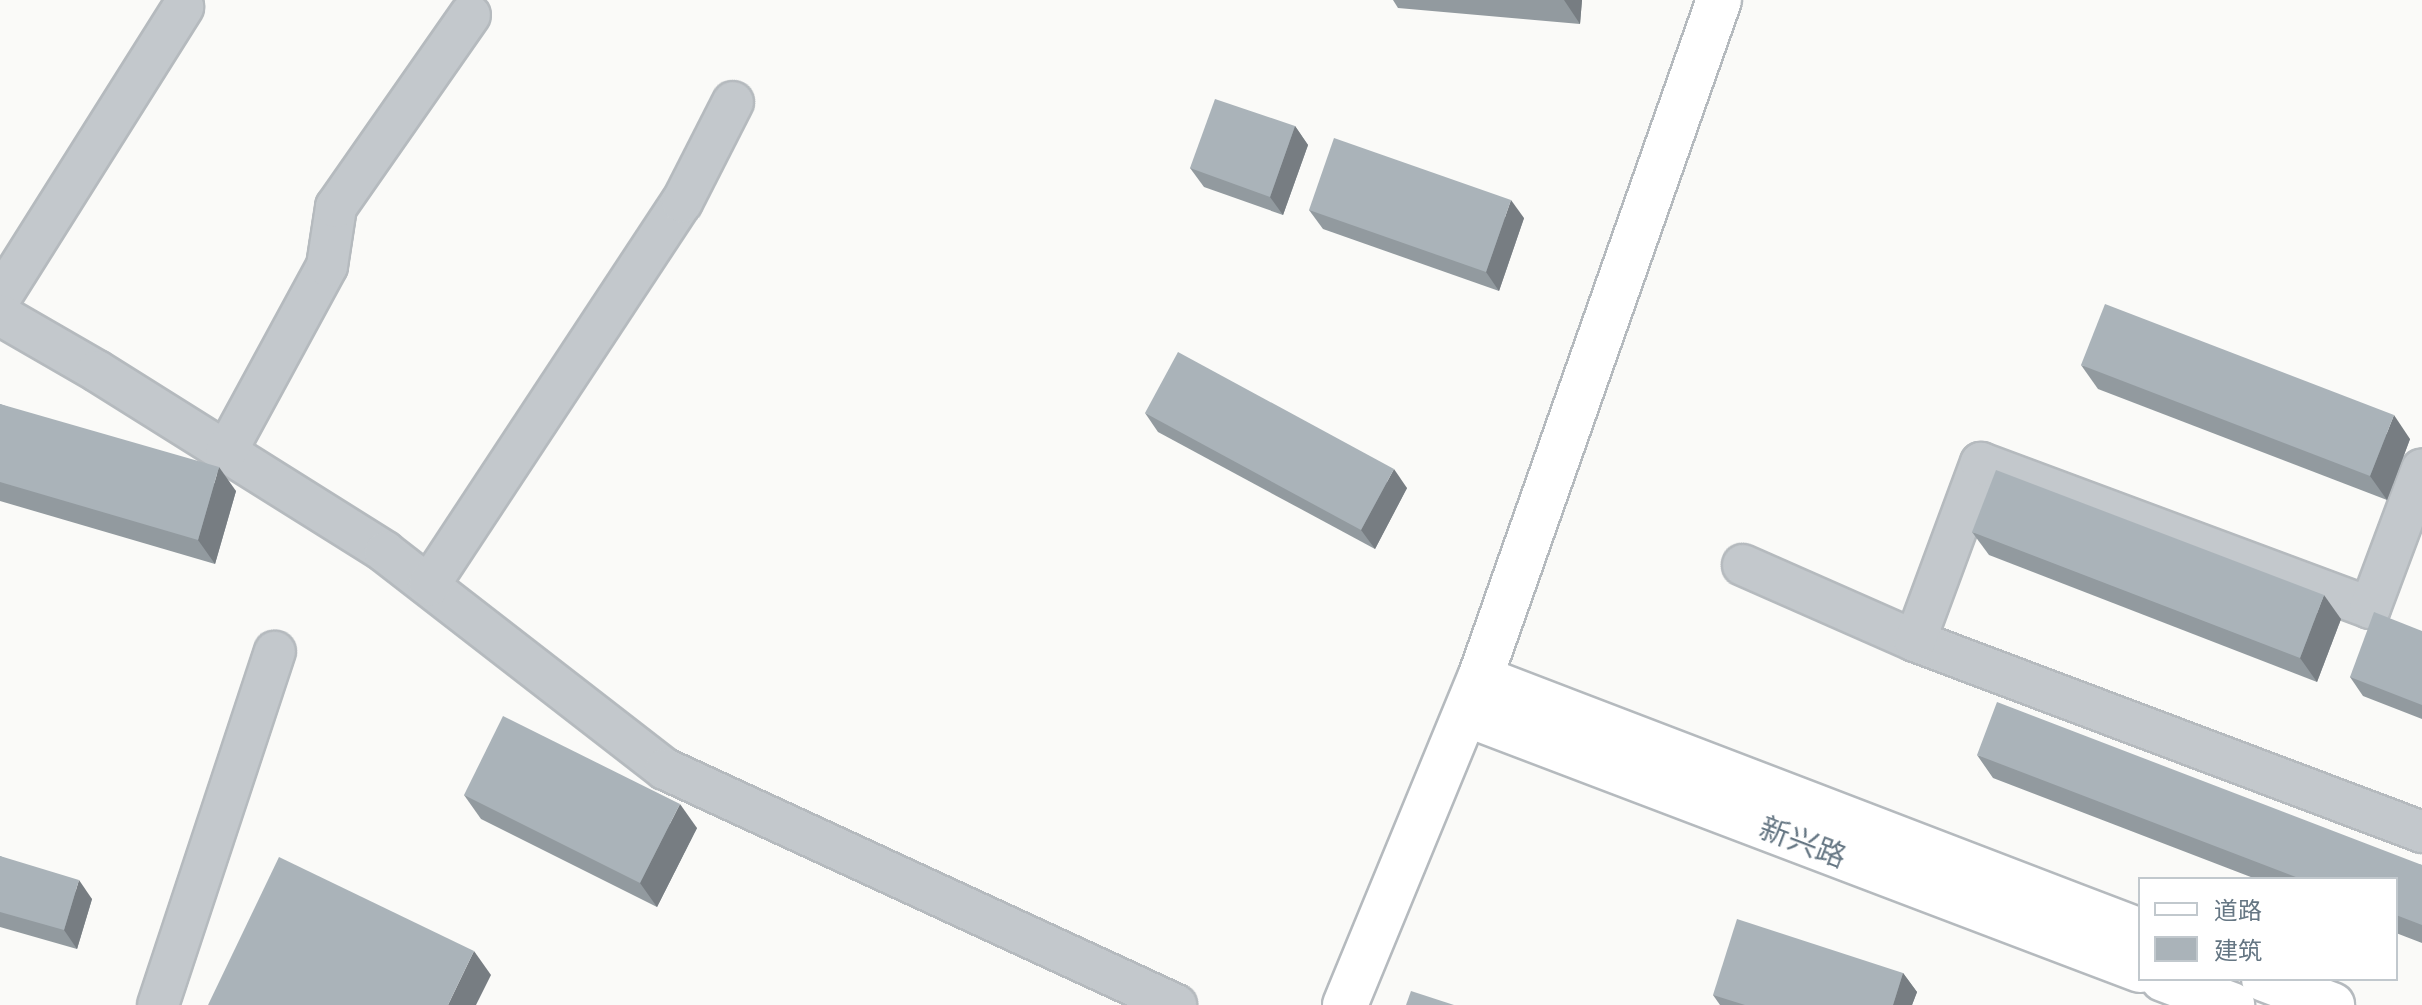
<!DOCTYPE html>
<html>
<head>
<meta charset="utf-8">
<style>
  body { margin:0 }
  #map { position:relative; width:2422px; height:1005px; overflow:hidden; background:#fafaf8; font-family:"Titillium Web","Noto Sans SC",sans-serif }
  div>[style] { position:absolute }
  .roads { filter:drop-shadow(2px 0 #b5babe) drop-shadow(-2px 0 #b5babe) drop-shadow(0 2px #b5babe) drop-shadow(0 -2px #b5babe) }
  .minor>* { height:40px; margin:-20px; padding:0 20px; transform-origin:20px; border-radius:20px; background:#c3c8cc }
  .major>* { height:44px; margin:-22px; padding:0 22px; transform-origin:22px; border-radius:22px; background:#fff }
  .wall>* { inset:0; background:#929a9f }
  .shaded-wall>* { inset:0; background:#777d82 }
  .building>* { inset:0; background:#aab3b9 }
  span { translate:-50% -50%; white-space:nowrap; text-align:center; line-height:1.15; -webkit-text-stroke:8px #fff; paint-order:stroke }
  .street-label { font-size:30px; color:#657683 }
  .legend { position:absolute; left:2138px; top:877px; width:260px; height:104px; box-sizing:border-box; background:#fff; border:2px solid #c1c8cd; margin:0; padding:10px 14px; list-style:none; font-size:24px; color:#657683 }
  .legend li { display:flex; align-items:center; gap:16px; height:40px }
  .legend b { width:40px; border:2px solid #c1c8cd }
</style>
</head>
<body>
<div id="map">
  <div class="roads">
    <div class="minor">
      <i style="left:0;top:298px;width:344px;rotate:-57.8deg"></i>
      <i style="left:0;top:315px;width:112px;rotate:30deg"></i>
      <i style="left:97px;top:371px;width:340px;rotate:32.1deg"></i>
      <i style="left:385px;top:552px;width:354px;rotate:37.8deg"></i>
      <i style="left:665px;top:769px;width:563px;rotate:24.79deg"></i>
      <i style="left:226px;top:452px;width:212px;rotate:-61.5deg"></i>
      <i style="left:327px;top:266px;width:60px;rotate:-81.3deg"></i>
      <i style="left:336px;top:207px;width:234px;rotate:-55.1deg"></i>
      <i style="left:1743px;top:565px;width:188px;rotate:23.8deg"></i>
      <i style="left:1915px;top:641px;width:542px;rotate:20.64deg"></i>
      <i style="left:429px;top:585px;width:459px;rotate:-56.6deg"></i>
      <i style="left:682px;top:202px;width:112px;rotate:-63deg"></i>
      <i style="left:1915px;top:641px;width:190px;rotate:-69.7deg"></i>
      <i style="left:1981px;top:463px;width:415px;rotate:20.4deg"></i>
      <i style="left:2370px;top:608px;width:148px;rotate:-69.5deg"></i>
      <i style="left:158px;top:1005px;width:372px;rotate:-71.7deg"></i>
    </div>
    <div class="major">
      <i style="left:1480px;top:678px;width:707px;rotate:20.97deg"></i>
      <i style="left:1466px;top:714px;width:721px;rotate:20.8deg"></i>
      <i style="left:2163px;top:979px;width:74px;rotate:20.6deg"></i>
      <i style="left:2264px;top:979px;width:73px;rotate:20.9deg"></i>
      <i style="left:1345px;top:1005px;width:354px;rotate:-67.6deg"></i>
      <i style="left:1480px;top:678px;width:719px;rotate:-70.58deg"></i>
    </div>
  </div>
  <div class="wall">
    <i style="clip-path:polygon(1393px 0,1582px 0,1580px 24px,1398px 8px)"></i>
    <i style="clip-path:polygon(1295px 126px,1308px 145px,1283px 215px,1204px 187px,1190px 168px)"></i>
    <i style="clip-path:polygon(1309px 210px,1524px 218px,1499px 291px,1323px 229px)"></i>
    <i style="clip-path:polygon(2081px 365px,2410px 439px,2387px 500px,2098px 389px)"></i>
    <i style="clip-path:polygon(0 404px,236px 491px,215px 564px,0 501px)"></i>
    <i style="clip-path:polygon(1145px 413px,1407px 488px,1375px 549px,1158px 432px)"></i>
    <i style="clip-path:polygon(1972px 532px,2341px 619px,2317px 682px,1989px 555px)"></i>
    <i style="clip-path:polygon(2422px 631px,2422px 719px,2363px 696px,2350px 677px)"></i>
    <i style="clip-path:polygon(1977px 755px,2422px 865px,2422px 943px,2396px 933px,2396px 879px,2256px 879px,1993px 778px)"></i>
    <i style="clip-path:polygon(464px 795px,697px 828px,657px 907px,481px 819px)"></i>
    <i style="clip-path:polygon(0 856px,92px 899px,77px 949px,0 927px)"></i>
    <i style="clip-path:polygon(1903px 973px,1917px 992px,1912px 1005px,1720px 1005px,1713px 995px)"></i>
  </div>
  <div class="shaded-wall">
    <i style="clip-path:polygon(1564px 0,1582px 0,1580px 24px)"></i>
    <i style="clip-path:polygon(1295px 126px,1308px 145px,1283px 215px,1270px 197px)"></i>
    <i style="clip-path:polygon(1511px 200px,1524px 218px,1499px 291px,1486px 272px)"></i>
    <i style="clip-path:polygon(2394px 415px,2410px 439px,2387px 500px,2370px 476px)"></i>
    <i style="clip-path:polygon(219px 467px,236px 491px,215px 564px,198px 540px)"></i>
    <i style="clip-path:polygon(1394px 469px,1407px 488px,1375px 549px,1361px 530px)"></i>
    <i style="clip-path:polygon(2324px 595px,2341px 619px,2317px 682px,2300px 658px)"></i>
    <i style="clip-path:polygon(680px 804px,697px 828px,657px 907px,640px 883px)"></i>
    <i style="clip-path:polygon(79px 880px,92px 899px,77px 949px,64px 930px)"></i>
    <i style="clip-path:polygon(474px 951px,491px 975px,476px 1005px,448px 1005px)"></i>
    <i style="clip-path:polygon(1903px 973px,1917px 992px,1912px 1005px,1893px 1005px)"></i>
  </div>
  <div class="building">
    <i style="clip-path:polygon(1215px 99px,1295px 126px,1270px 197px,1190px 168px)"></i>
    <i style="clip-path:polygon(1334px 138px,1511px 200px,1486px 272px,1309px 210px)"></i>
    <i style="clip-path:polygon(2105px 304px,2394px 415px,2370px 476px,2081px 365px)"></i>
    <i style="clip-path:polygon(1178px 352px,1394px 469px,1361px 530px,1145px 413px)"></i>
    <i style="clip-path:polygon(0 404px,219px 467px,198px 540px,0 482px)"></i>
    <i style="clip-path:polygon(1996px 470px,2324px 595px,2300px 658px,1972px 532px)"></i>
    <i style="clip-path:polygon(2374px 612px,2422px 631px,2422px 705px,2350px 677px)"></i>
    <i style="clip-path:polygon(1997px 702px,2422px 865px,2422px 925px,2396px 915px,2396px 879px,2301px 879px,1977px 755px)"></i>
    <i style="clip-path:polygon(503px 716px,680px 804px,640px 883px,464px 795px)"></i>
    <i style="clip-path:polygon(0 856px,79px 880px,64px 930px,0 912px)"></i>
    <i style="clip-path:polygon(279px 857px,474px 951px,448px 1005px,208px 1005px)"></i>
    <i style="clip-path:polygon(1737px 919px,1903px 973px,1893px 1005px,1745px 1005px,1713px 995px)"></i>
    <i style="clip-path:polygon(1411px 991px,1454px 1005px,1406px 1005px)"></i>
  </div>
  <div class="street-label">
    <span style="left:1803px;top:842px;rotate:21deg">新兴路</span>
  </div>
  <ul class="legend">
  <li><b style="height:10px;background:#fff"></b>道路</li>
  <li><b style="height:22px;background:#aab3b9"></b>建筑</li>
  </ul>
</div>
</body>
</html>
